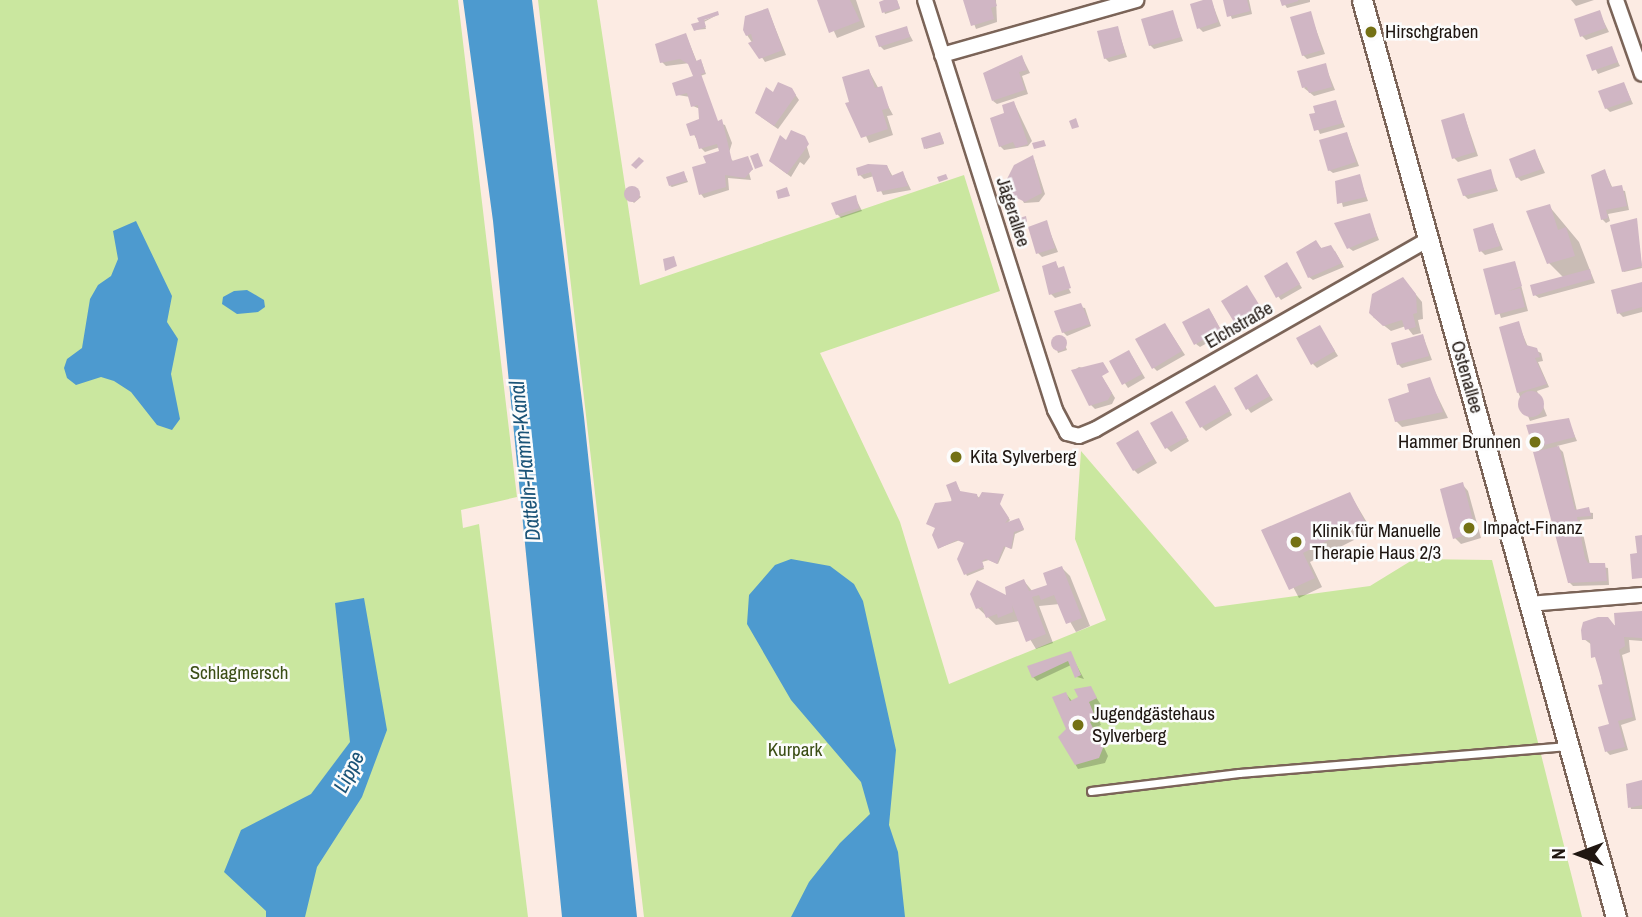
<!DOCTYPE html>
<html>
<head>
<meta charset="utf-8">
<style>
  body { margin:0 }
  #map { position:relative; width:1642px; height:917px; overflow:hidden; background:#fcebe3; font-family:"Archivo Narrow",sans-serif }
  div>[style] { position:absolute }
  .green>* { inset:0; background:#cae79f }
  .water>* { inset:0; background:#4d9acf }
  .shadow>* { inset:0; background:#0003 }
  .building>* { inset:0; background:#d0b6c4 }
  .round { border-radius:50% }
  .roads { filter:drop-shadow(2px 0 #7b6458) drop-shadow(-2px 0 #7b6458) drop-shadow(0 2px #7b6458) drop-shadow(0 -2px #7b6458) }
  .lane>* { height:7px; margin:-3.5px; padding:0 3.5px; transform-origin:3.5px; border-radius:3.5px; background:#fff }
  .street>* { height:14px; margin:-7px; padding:0 7px; transform-origin:7px; border-radius:7px; background:#fff }
  .secondary>* { height:19px; margin:-9.5px; padding:0 9.5px; transform-origin:9.5px; border-radius:9.5px; background:#fff }
  .dots>* { width:19px; height:19px; translate:-50% -50%; box-sizing:border-box; border:4px solid #fcfcfc; border-radius:50% }
  span { translate:-50% -50%; white-space:nowrap; text-align:center; line-height:1.15; -webkit-text-stroke:5px #fcfcfc; paint-order:stroke }
  .poi-label { font-size:19px; color:#1f1611 }
  .left { translate:0 -50%; text-align:left }
  .right { translate:-100% -50%; text-align:right }
  .street-label { font-size:19px; color:#1f1611 }
  .park-label { font-size:19px; color:#3b4e15 }
  .water-label { font-size:21px; color:#1a5377; font-style:italic }
  .north { position:absolute; left:1544px; top:819px; width:70px; height:70px; -webkit-text-stroke:5px #fcfcfc; paint-order:stroke; rotate:270deg; font-size:19px; font-weight:700; line-height:28px; text-align:center; color:#1f1611 }
  .north::after { content:''; display:block; margin:auto; width:24px; height:32px; background:#1f1611; clip-path:polygon(50% 0,100% 100%,50% 72%,0 100%) }
</style>
</head>
<body>
<div id="map">
  <div class="green">
    <i style="clip-path:polygon(0 0,458px 0,517px 497px,461px 510px,463px 528px,479px 524px,528px 917px,0 917px)"></i>
    <i style="clip-path:polygon(538px 0,597px 0,640px 285px,964px 175px,1000px 291px,820px 353px,900px 522px,949px 684px,1106px 620px,1075px 539px,1081px 451px,1215px 607px,1370px 586px,1414px 559px,1492px 560px,1582px 917px,644px 917px)"></i>
  </div>
  <div class="water">
    <i style="clip-path:polygon(463px 0,532px 0,584px 417px,637px 917px,562px 917px,493px 221px)"></i>
    <i style="clip-path:polygon(136px 221px,172px 296px,167px 322px,178px 339px,171px 374px,180px 419px,172px 430px,157px 425px,131px 392px,114px 381px,101px 377px,76px 385px,67px 378px,64px 368px,67px 359px,82px 348px,90px 299px,98px 285px,111px 276px,118px 259px,113px 231px)"></i>
    <i style="clip-path:polygon(247px 290px,264px 300px,265px 307px,258px 312px,237px 314px,222px 304px,223px 297px,234px 291px)"></i>
    <i style="clip-path:polygon(791px 559px,830px 566px,854px 584px,863px 601px,896px 750px,889px 825px,898px 852px,905px 917px,791px 917px,809px 882px,840px 843px,870px 814px,861px 782px,791px 700px,747px 624px,749px 595px,775px 565px)"></i>
    <i style="clip-path:polygon(364px 598px,387px 730px,362px 797px,317px 867px,305px 917px,266px 917px,266px 911px,224px 872px,241px 830px,311px 794px,350px 742px,335px 603px)"></i>
  </div>
  <div class="shadow">
    <i style="clip-path:polygon(820px 0,856px 0,865px 27px,837px 38px)"></i>
    <i style="clip-path:polygon(897px 0,900px 9px,885px 14px,881px 3px)"></i>
    <i style="clip-path:polygon(965px 0,996px 0,997px 22px,976px 29px)"></i>
    <i style="clip-path:polygon(1211px 0,1221px 26px,1203px 32px,1199px 28px)"></i>
    <i style="clip-path:polygon(1225px 0,1249px 0,1252px 14px,1232px 19px)"></i>
    <i style="clip-path:polygon(1282px 0,1310px 0,1310px 2px,1287px 8px)"></i>
    <i style="clip-path:polygon(1571px 0,1594px 0,1576px 6px)"></i>
    <i style="clip-path:polygon(768px 10px,786px 55px,765px 62px,747px 35px)"></i>
    <i style="clip-path:polygon(1172px 12px,1183px 41px,1154px 49px,1150px 45px)"></i>
    <i style="clip-path:polygon(1599px 12px,1609px 32px,1586px 40px,1582px 36px)"></i>
    <i style="clip-path:polygon(1310px 13px,1325px 54px,1307px 59px,1303px 55px)"></i>
    <i style="clip-path:polygon(719px 14px,704px 22px,706px 29px,695px 30px,693px 25px)"></i>
    <i style="clip-path:polygon(1117px 27px,1127px 57px,1109px 62px,1105px 58px)"></i>
    <i style="clip-path:polygon(906px 28px,913px 41px,884px 50px,880px 46px)"></i>
    <i style="clip-path:polygon(686px 35px,697px 62px,702px 63px,706px 74px,700px 76px,716px 122px,725px 125px,732px 143px,728px 156px,733px 161px,749px 160px,753px 170px,748px 169px,751px 180px,728px 178px,729px 190px,704px 198px,701px 194px,708px 164px,722px 152px,720px 147px,705px 152px,701px 148px,689px 125px,703px 121px,700px 109px,693px 106px,690px 97px,678px 95px,695px 77px,690px 63px,666px 66px,662px 62px)"></i>
    <i style="clip-path:polygon(1611px 48px,1620px 66px,1598px 74px,1589px 56px)"></i>
    <i style="clip-path:polygon(1022px 57px,1030px 73px,1022px 76px,1028px 94px,997px 104px,993px 101px)"></i>
    <i style="clip-path:polygon(1325px 65px,1335px 90px,1314px 96px,1304px 88px)"></i>
    <i style="clip-path:polygon(869px 71px,893px 115px,887px 116px,893px 135px,869px 143px,852px 103px)"></i>
    <i style="clip-path:polygon(1624px 84px,1633px 104px,1610px 112px,1606px 108px)"></i>
    <i style="clip-path:polygon(773px 94px,795px 94px,799px 100px,778px 129px,761px 117px)"></i>
    <i style="clip-path:polygon(1335px 102px,1345px 127px,1320px 134px,1312px 115px)"></i>
    <i style="clip-path:polygon(1015px 105px,1032px 141px,1028px 146px,1004px 150px,1000px 146px,1006px 114px)"></i>
    <i style="clip-path:polygon(1464px 115px,1478px 156px,1458px 162px,1454px 158px)"></i>
    <i style="clip-path:polygon(1347px 134px,1359px 166px,1333px 173px,1329px 170px)"></i>
    <i style="clip-path:polygon(941px 135px,944px 144px,926px 149px,923px 140px)"></i>
    <i style="clip-path:polygon(804px 137px,810px 157px,804px 165px,800px 162px,791px 177px,775px 165px,786px 142px)"></i>
    <i style="clip-path:polygon(1535px 151px,1545px 173px,1521px 181px,1517px 177px)"></i>
    <i style="clip-path:polygon(1034px 159px,1045px 194px,1039px 202px,1024px 203px,1017px 189px,1016px 201px,1009px 177px)"></i>
    <i style="clip-path:polygon(887px 166px,893px 177px,903px 173px,911px 190px,883px 195px,874px 176px,864px 179px,860px 175px)"></i>
    <i style="clip-path:polygon(1490px 171px,1498px 191px,1468px 199px,1464px 195px)"></i>
    <i style="clip-path:polygon(1605px 171px,1613px 189px,1625px 191px,1629px 210px,1608px 214px,1610px 221px,1606px 223px,1602px 219px)"></i>
    <i style="clip-path:polygon(684px 173px,688px 182px,672px 187px,670px 186px)"></i>
    <i style="clip-path:polygon(1359px 176px,1368px 201px,1343px 207px,1337px 182px)"></i>
    <i style="clip-path:polygon(632px 188px,641px 197px,634px 203px,625px 194px)"></i>
    <i style="clip-path:polygon(855px 197px,862px 211px,841px 218px,837px 214px)"></i>
    <i style="clip-path:polygon(1549px 206px,1579px 242px,1595px 283px,1539px 298px,1535px 295px,1564px 278px,1549px 263px)"></i>
    <i style="clip-path:polygon(1369px 215px,1379px 240px,1353px 251px,1349px 248px)"></i>
    <i style="clip-path:polygon(1636px 220px,1642px 268px,1624px 272px,1623px 271px)"></i>
    <i style="clip-path:polygon(1046px 222px,1058px 252px,1042px 257px,1038px 253px)"></i>
    <i style="clip-path:polygon(1493px 225px,1503px 250px,1485px 255px,1481px 251px)"></i>
    <i style="clip-path:polygon(1316px 242px,1322px 249px,1335px 251px,1344px 267px,1313px 280px,1309px 277px)"></i>
    <i style="clip-path:polygon(1515px 263px,1528px 311px,1501px 318px,1485px 270px)"></i>
    <i style="clip-path:polygon(1287px 264px,1302px 288px,1281px 300px,1278px 296px)"></i>
    <i style="clip-path:polygon(1057px 265px,1071px 293px,1055px 298px,1051px 294px)"></i>
    <i style="clip-path:polygon(1642px 285px,1642px 312px,1623px 317px,1619px 313px)"></i>
    <i style="clip-path:polygon(1409px 286px,1422px 302px,1423px 319px,1418px 320px,1421px 333px,1413px 335px,1406px 326px,1391px 331px,1373px 317px,1374px 295px)"></i>
    <i style="clip-path:polygon(1247px 287px,1262px 311px,1239px 325px,1235px 321px)"></i>
    <i style="clip-path:polygon(1075px 306px,1085px 308px,1091px 326px,1067px 336px,1063px 332px)"></i>
    <i style="clip-path:polygon(1212px 314px,1223px 334px,1200px 347px,1196px 344px)"></i>
    <i style="clip-path:polygon(1518px 323px,1528px 347px,1541px 353px,1543px 361px,1538px 362px,1549px 387px,1537px 391px,1547px 416px,1530px 421px,1518px 392px)"></i>
    <i style="clip-path:polygon(1320px 327px,1338px 356px,1317px 368px,1313px 364px)"></i>
    <i style="clip-path:polygon(1168px 329px,1185px 355px,1157px 371px,1153px 367px)"></i>
    <i style="clip-path:polygon(1423px 336px,1432px 360px,1402px 368px,1398px 364px)"></i>
    <i style="clip-path:polygon(1062px 337px,1067px 350px,1058px 353px,1053px 338px)"></i>
    <i style="clip-path:polygon(1132px 356px,1145px 378px,1128px 388px,1111px 362px)"></i>
    <i style="clip-path:polygon(1079px 367px,1099px 372px,1115px 398px,1112px 404px,1095px 409px,1091px 405px,1073px 371px)"></i>
    <i style="clip-path:polygon(1257px 376px,1273px 400px,1251px 413px,1248px 409px)"></i>
    <i style="clip-path:polygon(1429px 379px,1448px 418px,1402px 427px,1396px 421px,1411px 393px)"></i>
    <i style="clip-path:polygon(1218px 391px,1232px 415px,1206px 431px,1202px 427px)"></i>
    <i style="clip-path:polygon(1172px 413px,1189px 441px,1171px 452px,1167px 448px)"></i>
    <i style="clip-path:polygon(1568px 420px,1577px 441px,1557px 446px,1563px 452px,1577px 511px,1593px 513px,1593px 519px,1580px 520px,1590px 565px,1608px 568px,1609px 585px,1573px 586px,1569px 582px,1540px 453px,1534px 447px)"></i>
    <i style="clip-path:polygon(1141px 436px,1157px 463px,1138px 474px,1134px 470px)"></i>
    <i style="clip-path:polygon(956px 483px,961px 493px,976px 495px,995px 511px,1001px 507px,1010px 520px,1006px 525px,1020px 521px,1024px 530px,1015px 534px,1012px 549px,1006px 546px,998px 564px,989px 560px,982px 562px,984px 569px,967px 576px,959px 559px,966px 543px,960px 540px,939px 548px)"></i>
    <i style="clip-path:polygon(1462px 484px,1468px 491px,1481px 538px,1461px 544px,1455px 538px)"></i>
    <i style="clip-path:polygon(1350px 494px,1372px 531px,1310px 562px,1322px 587px,1299px 598px,1263px 531px)"></i>
    <i style="clip-path:polygon(1062px 568px,1070px 576px,1090px 626px,1076px 632px,1060px 604px,1039px 606px,1053px 643px,1036px 649px,1019px 621px,996px 625px,978px 608px,1008px 598px,1024px 581px,1033px 592px,1049px 586px)"></i>
    <i style="clip-path:polygon(1642px 613px,1642px 641px,1629px 640px,1630px 652px,1622px 655px,1636px 720px,1621px 725px,1628px 750px,1610px 755px,1607px 752px,1611px 725px,1598px 662px,1592px 645px,1584px 639px)"></i>
    <i style="clip-path:polygon(1070px 653px,1084px 679px,1077px 677px,1071px 665px,1037px 681px,1033px 677px)"></i>
    <i style="clip-path:polygon(1090px 688px,1101px 705px,1094px 709px,1101px 725px,1095px 728px,1108px 756px,1105px 763px,1078px 769px,1060px 737px,1068px 730px,1066px 694px,1073px 702px)"></i>
    <i style="clip-path:polygon(1642px 781px,1642px 809px,1631px 809px,1627px 795px)"></i>
  </div>
  <div class="building">
    <i style="clip-path:polygon(817px 0,850px 0,860px 21px,829px 33px)"></i>
    <i style="clip-path:polygon(884px 0,897px 0,900px 8px,882px 13px,879px 2px)"></i>
    <i style="clip-path:polygon(963px 0,995px 0,997px 6px,991px 8px,994px 19px,971px 26px)"></i>
    <i style="clip-path:polygon(1203px 0,1212px 0,1218px 22px,1197px 29px,1190px 4px)"></i>
    <i style="clip-path:polygon(1223px 0,1247px 0,1250px 11px,1227px 17px)"></i>
    <i style="clip-path:polygon(1280px 0,1298px 0,1298px 1px,1282px 6px)"></i>
    <i style="clip-path:polygon(768px 8px,783px 50px,759px 59px,748px 43px,753px 41px,751px 34px,746px 36px,743px 30px,745px 16px)"></i>
    <i style="clip-path:polygon(1173px 10px,1181px 37px,1149px 46px,1141px 19px)"></i>
    <i style="clip-path:polygon(1600px 10px,1606px 28px,1580px 37px,1574px 19px)"></i>
    <i style="clip-path:polygon(718px 11px,719px 15px,704px 20px,706px 27px,694px 31px,691px 24px,699px 22px,697px 18px)"></i>
    <i style="clip-path:polygon(1311px 11px,1322px 50px,1302px 56px,1290px 17px)"></i>
    <i style="clip-path:polygon(907px 26px,910px 37px,879px 47px,875px 36px)"></i>
    <i style="clip-path:polygon(1118px 26px,1125px 53px,1104px 59px,1097px 31px)"></i>
    <i style="clip-path:polygon(686px 33px,696px 61px,701px 59px,705px 73px,701px 74px,718px 121px,722px 119px,732px 161px,748px 156px,753px 169px,745px 178px,725px 175px,726px 187px,699px 195px,692px 167px,706px 163px,703px 156px,719px 151px,717px 144px,699px 149px,695px 135px,690px 136px,686px 124px,699px 119px,698px 105px,691px 107px,687px 93px,676px 96px,672px 83px,693px 76px,688px 64px,680px 59px,660px 63px,655px 44px)"></i>
    <i style="clip-path:polygon(1612px 46px,1618px 62px,1592px 71px,1586px 55px)"></i>
    <i style="clip-path:polygon(1022px 55px,1027px 70px,1019px 72px,1025px 90px,992px 101px,983px 73px)"></i>
    <i style="clip-path:polygon(1326px 63px,1332px 87px,1309px 93px,1307px 87px,1302px 88px,1297px 71px)"></i>
    <i style="clip-path:polygon(869px 69px,875px 88px,882px 86px,889px 108px,882px 110px,888px 129px,861px 138px,845px 103px,849px 102px,842px 77px)"></i>
    <i style="clip-path:polygon(778px 82px,792px 88px,796px 95px,774px 126px,755px 113px,766px 87px,773px 92px)"></i>
    <i style="clip-path:polygon(1624px 82px,1631px 100px,1605px 109px,1598px 91px)"></i>
    <i style="clip-path:polygon(1336px 100px,1343px 123px,1314px 131px,1309px 114px,1315px 113px,1313px 106px)"></i>
    <i style="clip-path:polygon(1014px 101px,1028px 144px,1016px 148px,1013px 142px,999px 147px,990px 118px,1004px 113px,1002px 105px)"></i>
    <i style="clip-path:polygon(1464px 113px,1475px 152px,1452px 159px,1441px 120px)"></i>
    <i style="clip-path:polygon(1076px 118px,1079px 127px,1072px 129px,1069px 121px)"></i>
    <i style="clip-path:polygon(791px 130px,805px 136px,809px 144px,787px 174px,769px 161px,780px 135px,786px 140px)"></i>
    <i style="clip-path:polygon(940px 132px,944px 143px,924px 149px,921px 138px)"></i>
    <i style="clip-path:polygon(1347px 132px,1356px 162px,1328px 171px,1319px 140px)"></i>
    <i style="clip-path:polygon(1044px 140px,1046px 146px,1034px 149px,1032px 143px)"></i>
    <i style="clip-path:polygon(1535px 149px,1542px 169px,1516px 178px,1509px 159px)"></i>
    <i style="clip-path:polygon(758px 153px,763px 166px,755px 169px,750px 156px)"></i>
    <i style="clip-path:polygon(1033px 155px,1042px 193px,1025px 202px,1013px 196px,1007px 179px,1014px 165px)"></i>
    <i style="clip-path:polygon(639px 157px,644px 161px,636px 169px,631px 165px)"></i>
    <i style="clip-path:polygon(868px 164px,887px 165px,891px 176px,903px 171px,908px 186px,877px 192px,871px 172px,858px 176px,856px 168px)"></i>
    <i style="clip-path:polygon(1491px 169px,1496px 188px,1463px 196px,1457px 179px)"></i>
    <i style="clip-path:polygon(1605px 169px,1611px 187px,1622px 185px,1627px 206px,1606px 210px,1608px 218px,1601px 220px,1591px 175px)"></i>
    <i style="clip-path:polygon(684px 171px,687px 181px,669px 186px,666px 177px)"></i>
    <i style="clip-path:polygon(946px 174px,948px 179px,939px 182px,937px 177px)"></i>
    <i style="clip-path:polygon(1360px 174px,1366px 197px,1337px 204px,1335px 181px)"></i>
    <i class="round" style="left:624px;top:186px;width:16px;height:16px"></i>
    <i style="clip-path:polygon(787px 187px,790px 196px,778px 199px,776px 191px)"></i>
    <i style="clip-path:polygon(856px 195px,859px 208px,836px 215px,831px 203px)"></i>
    <i style="clip-path:polygon(1550px 204px,1558px 230px,1566px 227px,1575px 256px,1547px 264px,1526px 211px)"></i>
    <i style="clip-path:polygon(1370px 213px,1377px 236px,1347px 249px,1334px 223px)"></i>
    <i style="clip-path:polygon(1026px 216px,1027px 222px,1015px 226px,1013px 220px)"></i>
    <i style="clip-path:polygon(1637px 218px,1642px 266px,1622px 272px,1610px 225px)"></i>
    <i style="clip-path:polygon(1047px 220px,1055px 248px,1036px 254px,1028px 227px)"></i>
    <i style="clip-path:polygon(1493px 223px,1500px 246px,1479px 252px,1473px 229px)"></i>
    <i style="clip-path:polygon(1316px 240px,1321px 248px,1331px 245px,1342px 263px,1308px 278px,1296px 252px)"></i>
    <i style="clip-path:polygon(674px 256px,677px 266px,665px 271px,663px 259px)"></i>
    <i style="clip-path:polygon(1056px 261px,1058px 268px,1064px 266px,1071px 288px,1049px 295px,1042px 266px)"></i>
    <i style="clip-path:polygon(1515px 261px,1522px 286px,1508px 291px,1520px 288px,1525px 307px,1495px 315px,1483px 269px)"></i>
    <i style="clip-path:polygon(1287px 262px,1300px 284px,1276px 298px,1264px 276px)"></i>
    <i style="clip-path:polygon(1590px 269px,1592px 279px,1533px 296px,1530px 285px)"></i>
    <i style="clip-path:polygon(1403px 277px,1416px 294px,1417px 313px,1413px 314px,1416px 327px,1405px 330px,1402px 320px,1383px 326px,1369px 313px,1372px 294px)"></i>
    <i style="clip-path:polygon(1642px 282px,1642px 307px,1617px 314px,1611px 290px)"></i>
    <i style="clip-path:polygon(1247px 285px,1260px 306px,1234px 322px,1221px 301px)"></i>
    <i style="clip-path:polygon(1081px 303px,1090px 324px,1062px 333px,1054px 311px)"></i>
    <i style="clip-path:polygon(1209px 308px,1221px 330px,1194px 345px,1182px 322px)"></i>
    <i style="clip-path:polygon(1519px 321px,1526px 345px,1537px 348px,1540px 357px,1535px 358px,1547px 384px,1517px 393px,1499px 327px)"></i>
    <i style="clip-path:polygon(1165px 323px,1182px 351px,1152px 369px,1135px 339px)"></i>
    <i style="clip-path:polygon(1320px 325px,1335px 351px,1311px 365px,1296px 338px)"></i>
    <i style="clip-path:polygon(1423px 334px,1429px 356px,1397px 365px,1391px 343px)"></i>
    <i class="round" style="left:1051px;top:335px;width:16px;height:16px"></i>
    <i style="clip-path:polygon(1129px 350px,1142px 374px,1122px 385px,1109px 361px)"></i>
    <i style="clip-path:polygon(1103px 362px,1109px 372px,1102px 376px,1112px 393px,1108px 400px,1089px 406px,1071px 370px)"></i>
    <i style="clip-path:polygon(1257px 374px,1270px 396px,1246px 410px,1234px 388px)"></i>
    <i style="clip-path:polygon(1430px 377px,1443px 412px,1395px 422px,1388px 399px,1409px 392px,1407px 384px)"></i>
    <i style="clip-path:polygon(1215px 385px,1230px 411px,1200px 428px,1185px 402px)"></i>
    <i class="round" style="left:1518px;top:391px;width:26px;height:26px"></i>
    <i style="clip-path:polygon(1172px 411px,1187px 437px,1165px 449px,1150px 423px)"></i>
    <i style="clip-path:polygon(1569px 418px,1575px 437px,1533px 448px,1526px 425px)"></i>
    <i style="clip-path:polygon(1138px 430px,1154px 459px,1133px 471px,1116px 443px)"></i>
    <i style="clip-path:polygon(1559px 446px,1575px 510px,1589px 507px,1591px 516px,1577px 517px,1585px 558px,1588px 563px,1605px 563px,1607px 581px,1568px 583px,1533px 452px)"></i>
    <i style="clip-path:polygon(956px 481px,960px 491px,977px 494px,978px 499px,982px 492px,1004px 494px,1000px 504px,1009px 518px,1005px 523px,1019px 518px,1024px 529px,1014px 532px,1011px 549px,1004px 546px,997px 564px,986px 559px,982px 561px,984px 567px,964px 575px,957px 559px,964px 543px,957px 540px,938px 549px,932px 535px,935px 528px,926px 524px,935px 503px,952px 501px,946px 485px)"></i>
    <i style="clip-path:polygon(1463px 482px,1476px 532px,1453px 539px,1440px 489px)"></i>
    <i style="clip-path:polygon(1350px 492px,1365px 522px,1303px 553px,1315px 578px,1289px 590px,1261px 530px)"></i>
    <i style="clip-path:polygon(1642px 535px,1642px 578px,1632px 579px,1630px 554px,1637px 553px,1635px 536px)"></i>
    <i style="clip-path:polygon(1062px 566px,1082px 618px,1066px 624px,1054px 595px,1041px 600px,1039px 595px,1032px 597px,1046px 634px,1026px 642px,1012px 605px,1013px 612px,998px 618px,997px 614px,986px 618px,982px 607px,976px 609px,970px 594px,977px 580px,1006px 595px,1005px 587px,1024px 579px,1029px 591px,1047px 585px,1043px 573px)"></i>
    <i style="clip-path:polygon(1642px 611px,1642px 638px,1624px 637px,1625px 646px,1619px 650px,1633px 717px,1618px 721px,1625px 747px,1605px 752px,1598px 727px,1609px 724px,1598px 685px,1603px 684px,1595px 657px,1591px 658px,1590px 640px,1582px 640px,1581px 630px,1583px 622px,1598px 617px,1608px 617px,1615px 626px,1614px 613px)"></i>
    <i style="clip-path:polygon(1071px 651px,1081px 675px,1075px 678px,1068px 661px,1032px 678px,1027px 666px)"></i>
    <i style="clip-path:polygon(1091px 686px,1097px 698px,1089px 702px,1096px 719px,1090px 722px,1103px 748px,1099px 758px,1075px 765px,1058px 737px,1066px 729px,1052px 697px,1066px 692px,1070px 701px,1078px 697px,1074px 689px)"></i>
    <i style="clip-path:polygon(1642px 780px,1642px 805px,1628px 808px,1626px 784px)"></i>
  </div>
  <div class="roads">
    <div class="lane">
      <i style="left:1091px;top:791px;width:149px;rotate:-6.9deg"></i>
      <i style="left:1239px;top:773px;width:330px;rotate:-4.7deg"></i>
    </div>
    <div class="street">
      <i style="left:925px;top:0;width:430px;rotate:72.4deg"></i>
      <i style="left:1055px;top:410px;width:26px;rotate:62deg"></i>
      <i style="left:1067px;top:433px;width:12px;rotate:14deg"></i>
      <i style="left:1079px;top:436px;width:18px;rotate:-22deg"></i>
      <i style="left:1096px;top:429px;width:382px;rotate:-29.7deg"></i>
      <i style="left:1616px;top:0;width:78px;rotate:70.6deg"></i>
      <i style="left:942px;top:55px;width:202px;rotate:-15.8deg"></i>
      <i style="left:1529px;top:604px;width:113px;rotate:-4.6deg"></i>
    </div>
    <div class="secondary">
      <i style="left:1362px;top:0;width:952px;rotate:74.52deg"></i>
    </div>
  </div>
  <div class="dots">
    <i style="left:1371px;top:32px;background:#747114"></i>
    <i style="left:1535px;top:442px;background:#747114"></i>
    <i style="left:956px;top:457px;background:#747114"></i>
    <i style="left:1469px;top:528px;background:#747114"></i>
    <i style="left:1296px;top:542px;background:#747114"></i>
    <i style="left:1078px;top:725px;background:#747114"></i>
  </div>
  <div class="poi-label">
    <span class="left" style="left:1385px;top:32px">Hirschgraben</span>
    <span class="right" style="left:1521px;top:442px">Hammer Brunnen</span>
    <span class="left" style="left:970px;top:457px">Kita Sylverberg</span>
    <span class="left" style="left:1483px;top:528px">Impact-Finanz</span>
    <span class="left" style="left:1312px;top:542px">Klinik für Manuelle<br>Therapie Haus 2/3</span>
    <span class="left" style="left:1092px;top:725px">Jugendgästehaus<br>Sylverberg</span>
  </div>
  <div class="street-label">
    <span style="left:1013px;top:212px;rotate:72deg">Jägerallee</span>
    <span style="left:1239px;top:325px;rotate:-30deg">Elchstraße</span>
    <span style="left:1467px;top:377px;rotate:74deg">Ostenallee</span>
  </div>
  <div class="park-label">
    <span style="left:239px;top:673px">Schlagmersch</span>
    <span style="left:795px;top:750px">Kurpark</span>
  </div>
  <div class="water-label">
    <span style="left:525px;top:461px;rotate:-96deg">Datteln-Hamm-Kanal</span>
    <span style="left:349px;top:772px;rotate:-63deg">Lippe</span>
  </div>
  <div class="north">N</div>
</div>
</body>
</html>
